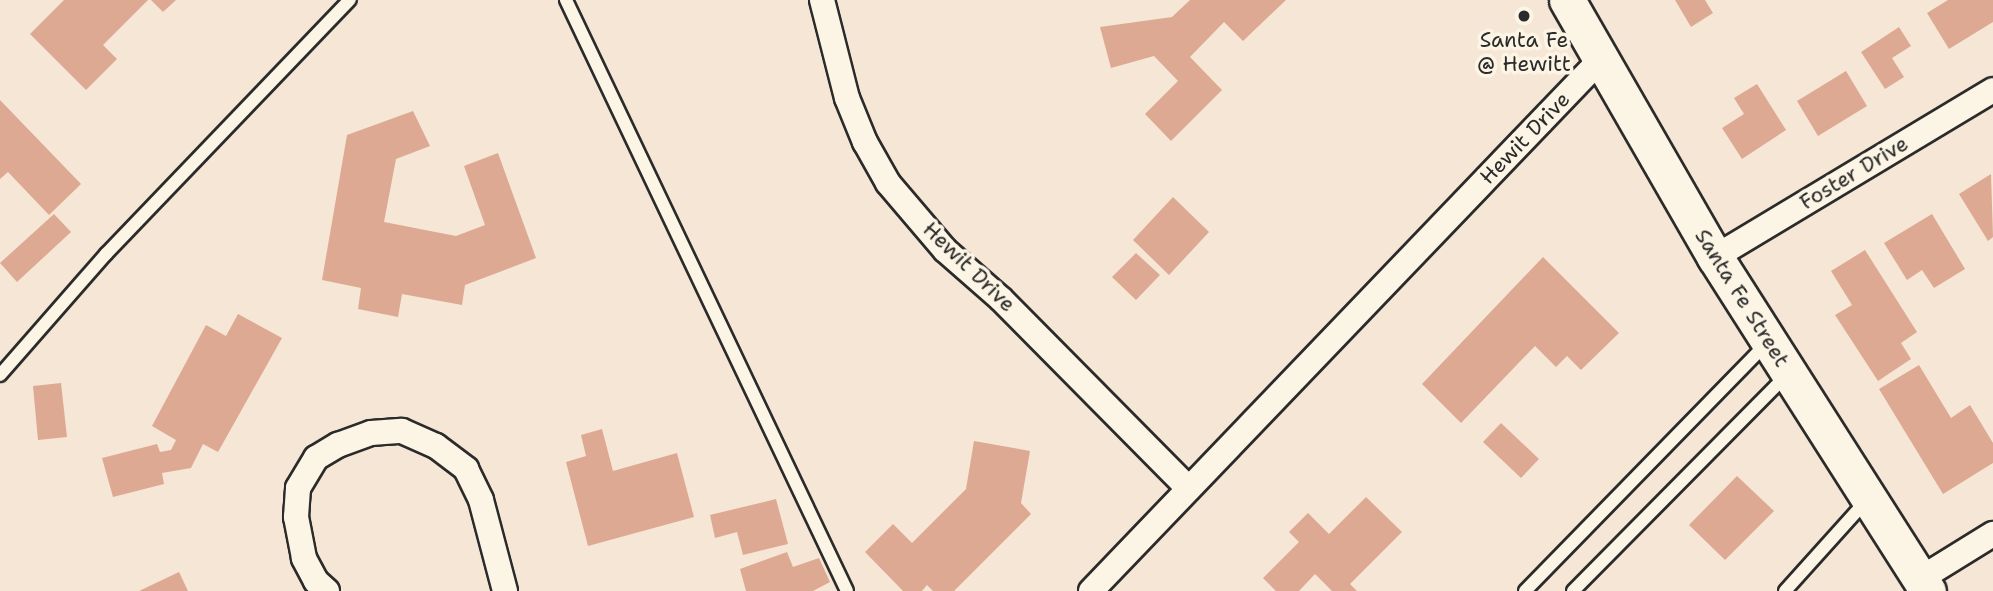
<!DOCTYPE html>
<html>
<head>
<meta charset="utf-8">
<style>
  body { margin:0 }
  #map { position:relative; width:1993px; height:591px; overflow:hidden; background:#f6e6d5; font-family:"Shantell Sans",sans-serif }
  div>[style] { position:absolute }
  .building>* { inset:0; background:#dea993 }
  .roads { filter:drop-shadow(2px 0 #2b2b2b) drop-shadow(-2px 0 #2b2b2b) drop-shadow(0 2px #2b2b2b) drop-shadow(0 -2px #2b2b2b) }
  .lane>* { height:12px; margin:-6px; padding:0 6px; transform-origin:6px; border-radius:6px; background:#fcf5e5 }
  .street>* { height:24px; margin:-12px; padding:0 12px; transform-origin:12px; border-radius:12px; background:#fcf5e5 }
  .secondary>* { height:35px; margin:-17.5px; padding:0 17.5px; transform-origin:17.5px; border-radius:17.5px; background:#fcf5e5 }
  .dots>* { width:19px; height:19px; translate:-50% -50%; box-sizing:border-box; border:4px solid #fcf5e5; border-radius:50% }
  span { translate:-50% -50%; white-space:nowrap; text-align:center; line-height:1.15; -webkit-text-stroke:7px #fcf5e5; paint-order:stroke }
  .poi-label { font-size:21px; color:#2b2b2b }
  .street-label { font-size:21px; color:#2b2b2b }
</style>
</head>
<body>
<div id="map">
  <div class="building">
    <i style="clip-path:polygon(64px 0,148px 0,103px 45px,117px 59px,86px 90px,30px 34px)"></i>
    <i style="clip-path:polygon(151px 0,176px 0,163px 12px)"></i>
    <i style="clip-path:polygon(1190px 0,1286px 0,1243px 41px,1224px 22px,1190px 57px,1222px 90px,1171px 141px,1145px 114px,1178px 81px,1154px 56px,1111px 68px,1100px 27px,1172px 17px)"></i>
    <i style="clip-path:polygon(1675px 0,1705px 0,1713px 13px,1691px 27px)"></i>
    <i style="clip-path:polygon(1948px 0,1993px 0,1993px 22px,1949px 49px,1927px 13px)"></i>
    <i style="clip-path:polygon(1899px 27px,1911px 46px,1892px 58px,1904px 77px,1885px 89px,1861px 52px)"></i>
    <i style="clip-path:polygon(1846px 71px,1867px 106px,1818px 136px,1797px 101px)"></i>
    <i style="clip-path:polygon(1757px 84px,1786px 130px,1742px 159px,1722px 128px,1744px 114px,1734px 98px)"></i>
    <i style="clip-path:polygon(0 100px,81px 184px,49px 215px,8px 172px,0 179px)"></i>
    <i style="clip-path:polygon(413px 111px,430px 146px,396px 159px,384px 222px,456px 236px,485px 225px,464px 166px,498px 153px,536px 258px,465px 285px,462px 305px,402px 294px,398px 317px,358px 309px,361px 288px,322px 280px,347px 135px)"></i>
    <i style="clip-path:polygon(1991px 174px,1993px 237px,1988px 241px,1959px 194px)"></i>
    <i style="clip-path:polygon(1173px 197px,1209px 232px,1169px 275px,1133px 240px)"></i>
    <i style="clip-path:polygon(54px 214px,71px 232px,17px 282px,0 263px)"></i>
    <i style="clip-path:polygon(1932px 214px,1965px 269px,1934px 288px,1922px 270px,1907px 280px,1884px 243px)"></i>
    <i style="clip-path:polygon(1865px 250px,1917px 332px,1901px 343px,1911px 359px,1878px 381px,1835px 315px,1852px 305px,1831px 271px)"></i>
    <i style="clip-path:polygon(1136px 253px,1160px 275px,1136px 300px,1112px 277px)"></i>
    <i style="clip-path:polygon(1543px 257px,1619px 333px,1581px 370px,1567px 356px,1556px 367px,1535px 346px,1461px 423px,1422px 384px)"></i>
    <i style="clip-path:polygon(238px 314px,282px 338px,218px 452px,203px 444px,191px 468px,162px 473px,164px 484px,113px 497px,102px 458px,157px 444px,160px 452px,171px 450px,176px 440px,152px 426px,206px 325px,226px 336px)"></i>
    <i style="clip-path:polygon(1919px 365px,1951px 418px,1970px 405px,1993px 443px,1993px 463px,1943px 494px,1879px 389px)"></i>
    <i style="clip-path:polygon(61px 383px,67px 437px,38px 440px,33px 386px)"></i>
    <i style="clip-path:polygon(1501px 423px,1539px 459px,1521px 478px,1483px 442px)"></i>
    <i style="clip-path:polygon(602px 429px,613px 471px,677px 453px,694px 517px,588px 546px,566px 462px,586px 456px,581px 435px)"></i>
    <i style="clip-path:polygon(974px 441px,1030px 451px,1021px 503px,1031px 514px,954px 591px,933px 591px,927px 585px,922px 591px,903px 591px,865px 552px,893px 524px,912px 543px,966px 489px)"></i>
    <i style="clip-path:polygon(1737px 476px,1774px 511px,1725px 560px,1689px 525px)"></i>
    <i style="clip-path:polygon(1366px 497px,1402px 532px,1350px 584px,1357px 591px,1332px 591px,1315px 574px,1299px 591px,1276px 591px,1263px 578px,1299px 542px,1289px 532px,1308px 513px,1329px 534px)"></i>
    <i style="clip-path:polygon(776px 499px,788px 544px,743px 555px,737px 532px,715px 538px,710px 515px)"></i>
    <i style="clip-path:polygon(787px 552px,793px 567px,819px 558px,830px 582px,813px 591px,746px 591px,740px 569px)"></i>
    <i style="clip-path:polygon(179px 572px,188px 591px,139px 591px)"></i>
  </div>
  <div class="roads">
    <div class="lane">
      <i style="left:566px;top:0;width:654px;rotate:64.57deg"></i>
      <i style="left:0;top:375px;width:161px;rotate:-48.8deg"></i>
      <i style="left:106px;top:254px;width:352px;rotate:-46.2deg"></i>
      <i style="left:1525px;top:591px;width:345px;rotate:-45.7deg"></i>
      <i style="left:1573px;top:591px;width:303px;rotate:-45.3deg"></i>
      <i style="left:1785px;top:591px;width:121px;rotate:-48deg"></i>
    </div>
    <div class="street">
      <i style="left:822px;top:0;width:101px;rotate:75.7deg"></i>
      <i style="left:847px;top:98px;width:48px;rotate:67.8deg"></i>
      <i style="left:865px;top:142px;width:47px;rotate:60.7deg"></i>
      <i style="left:888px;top:183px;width:88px;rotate:49.6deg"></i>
      <i style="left:945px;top:250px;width:74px;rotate:41.2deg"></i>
      <i style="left:1001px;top:299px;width:267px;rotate:45.3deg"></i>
      <i style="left:1715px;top:257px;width:324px;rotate:-31deg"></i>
      <i style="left:1920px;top:579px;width:86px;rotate:-31.7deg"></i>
      <i style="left:327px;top:591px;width:15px;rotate:-138deg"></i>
      <i style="left:316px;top:581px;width:26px;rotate:-118deg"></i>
      <i style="left:304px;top:558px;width:42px;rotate:-101deg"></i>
      <i style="left:296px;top:517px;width:29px;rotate:-86deg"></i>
      <i style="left:298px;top:488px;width:35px;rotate:-59deg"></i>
      <i style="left:316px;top:458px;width:26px;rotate:-31deg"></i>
      <i style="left:338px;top:445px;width:35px;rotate:-20deg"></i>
      <i style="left:371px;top:433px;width:31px;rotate:-4deg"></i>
      <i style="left:402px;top:431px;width:37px;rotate:24deg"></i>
      <i style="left:436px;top:446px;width:38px;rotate:37deg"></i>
      <i style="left:466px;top:469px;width:34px;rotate:64deg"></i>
      <i style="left:481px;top:500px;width:94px;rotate:75.2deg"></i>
      <i style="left:1091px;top:591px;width:736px;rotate:-46.21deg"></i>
    </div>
    <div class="secondary">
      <i style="left:1567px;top:0;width:297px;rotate:60.1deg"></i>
      <i style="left:1715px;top:257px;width:396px;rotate:57.5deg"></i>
    </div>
  </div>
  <div class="dots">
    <i style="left:1524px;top:16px;background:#2b2b2b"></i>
  </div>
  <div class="poi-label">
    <span style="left:1524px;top:52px">Santa Fe<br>@ Hewitt</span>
  </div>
  <div class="street-label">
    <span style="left:1525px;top:138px;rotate:-46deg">Hewit Drive</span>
    <span style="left:1854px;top:173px;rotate:-31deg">Foster Drive</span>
    <span style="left:969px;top:267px;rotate:44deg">Hewit Drive</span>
    <span style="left:1742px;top:298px;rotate:58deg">Santa Fe Street</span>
  </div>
</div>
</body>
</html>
